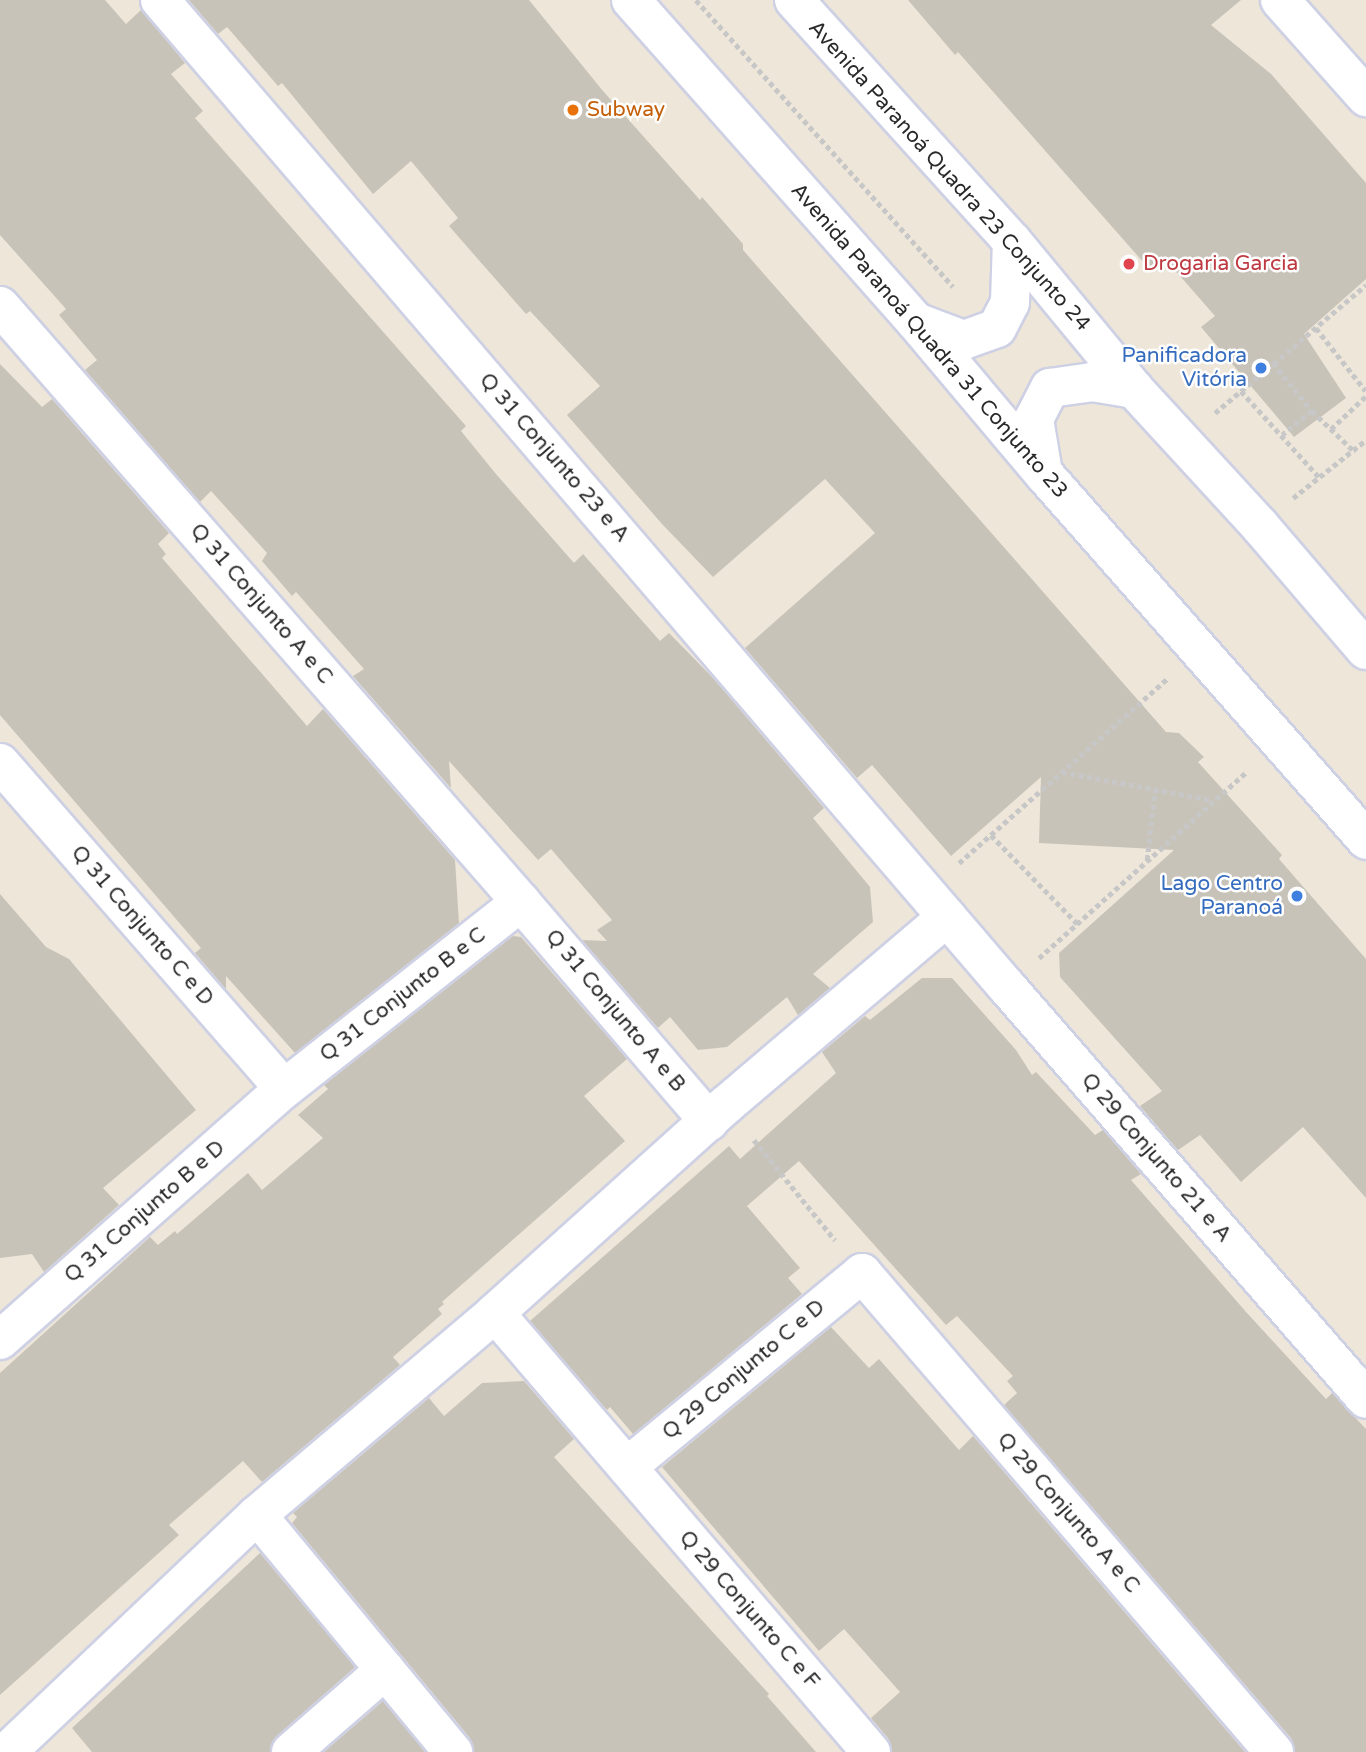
<!DOCTYPE html>
<html>
<head>
<meta charset="utf-8">
<style>
  body { margin:0 }
  #map { position:relative; width:1366px; height:1752px; overflow:hidden; background:#ede6d9; font-family:"Varela Round",sans-serif }
  div>[style] { position:absolute }
  .building>* { inset:0; background:#c8c3b9 }
  .path>* { height:4.5px; margin-top:-2.25px; transform-origin:0; background:repeating-linear-gradient(90deg,#c7c7c7 0 5px,transparent 0 8.5px) }
  .roads { filter:drop-shadow(2px 0 #ced0e4) drop-shadow(-2px 0 #ced0e4) drop-shadow(0 2px #ced0e4) drop-shadow(0 -2px #ced0e4) }
  .street>* { height:38px; margin:-19px; padding:0 19px; transform-origin:19px; border-radius:19px; background:#fff }
  .secondary>* { height:38px; margin:-19px; padding:0 19px; transform-origin:19px; border-radius:19px; background:#fff }
  .dots>* { width:19px; height:19px; translate:-50% -50%; box-sizing:border-box; border:4px solid #fff; border-radius:50% }
  span { translate:-50% -50%; white-space:nowrap; text-align:center; line-height:1.15; -webkit-text-stroke:5px #fff; paint-order:stroke }
  .food-label { font-size:21px; color:#c56008 }
  .left { translate:0 -50%; text-align:left }
  .street-label { font-size:21px; color:#292929 }
  .health-label { font-size:21px; color:#be3a42 }
  .shop-label { font-size:21px; color:#366cbe }
  .right { translate:-100% -50%; text-align:right }
</style>
</head>
<body>
<div id="map">
  <div class="building">
    <i style="clip-path:polygon(0 0,105px 0,126px 24px,141px 10px,185px 63px,171px 74px,203px 111px,195px 118px,466px 426px,461px 431px,496px 474px,574px 563px,583px 554px,660px 641px,669px 633px,713px 678px,824px 808px,813px 818px,870px 887px,873px 922px,813px 974px,830px 988px,798px 1015px,787px 997px,727px 1047px,698px 1050px,670px 1017px,658px 1028px,582px 940px,607px 941px,597px 930px,612px 920px,551px 849px,538px 860px,449px 761px,451px 788px,353px 676px,364px 669px,296px 592px,292px 596px,262px 561px,267px 553px,211px 491px,200px 502px,85px 370px,97px 360px,59px 315px,66px 309px,0 235px)"></i>
    <i style="clip-path:polygon(189px 0,529px 0,603px 91px,700px 200px,702px 197px,743px 244px,743px 250px,1166px 732px,1179px 733px,1204px 757px,1198px 762px,1282px 855px,1279px 859px,1366px 959px,1366px 1198px,1303px 1127px,1241px 1182px,1200px 1135px,1178px 1150px,1140px 1106px,1162px 1091px,1060px 977px,1059px 953px,1174px 850px,1039px 843px,1041px 777px,951px 856px,872px 765px,857px 778px,745px 648px,875px 533px,825px 479px,713px 577px,662px 524px,567px 415px,600px 386px,530px 311px,526px 314px,449px 226px,458px 218px,411px 161px,373px 194px,282px 83px,278px 86px,227px 27px,218px 34px)"></i>
    <i style="clip-path:polygon(908px 0,1241px 0,1211px 25px,1271px 74px,1366px 183px,1366px 279px,1304px 334px,1346px 398px,1294px 437px,1201px 327px,1215px 316px,1166px 260px,1152px 272px,958px 52px,955px 55px)"></i>
    <i style="clip-path:polygon(0 364px,42px 407px,52px 399px,169px 533px,158px 544px,166px 554px,162px 558px,307px 726px,323px 709px,455px 860px,459px 923px,295px 1053px,226px 976px,226px 989px,195px 953px,201px 948px,0 715px)"></i>
    <i style="clip-path:polygon(0 894px,46px 947px,69px 959px,196px 1110px,103px 1188px,119px 1205px,44px 1272px,32px 1254px,0 1258px)"></i>
    <i style="clip-path:polygon(513px 936px,521px 937px,627px 1059px,584px 1096px,625px 1141px,442px 1302px,444px 1304px,438px 1309px,442px 1314px,393px 1357px,400px 1365px,262px 1482px,243px 1461px,169px 1525px,179px 1535px,0 1695px,0 1373px,150px 1237px,158px 1245px,175px 1231px,177px 1234px,248px 1173px,262px 1190px,323px 1138px,298px 1115px,328px 1089px,324px 1085px)"></i>
    <i style="clip-path:polygon(922px 978px,952px 978px,1016px 1050px,1032px 1075px,1036px 1072px,1095px 1135px,1103px 1130px,1141px 1174px,1131px 1180px,1247px 1313px,1326px 1399px,1332px 1393px,1366px 1429px,1366px 1752px,1295px 1752px,1291px 1738px,1004px 1405px,1017px 1393px,1007px 1381px,1013px 1376px,957px 1316px,946px 1325px,799px 1161px,747px 1206px,800px 1268px,788px 1278px,802px 1294px,633px 1434px,610px 1407px,607px 1410px,530px 1321px,729px 1146px,740px 1159px,836px 1073px,822px 1052px,865px 1016px,870px 1020px)"></i>
    <i style="clip-path:polygon(831px 1327px,869px 1368px,879px 1359px,959px 1450px,973px 1436px,1245px 1752px,892px 1752px,888px 1738px,871px 1718px,900px 1692px,844px 1629px,819px 1651px,662px 1467px)"></i>
    <i style="clip-path:polygon(524px 1381px,574px 1439px,554px 1457px,769px 1694px,767px 1696px,816px 1752px,474px 1752px,470px 1738px,292px 1523px,297px 1517px,293px 1513px,429px 1398px,444px 1416px,482px 1383px)"></i>
    <i style="clip-path:polygon(260px 1553px,355px 1667px,277px 1736px,270px 1752px,92px 1752px,72px 1728px)"></i>
    <i style="clip-path:polygon(383px 1701px,425px 1752px,324px 1752px)"></i>
  </div>
  <div class="path">
    <i style="left:696px;top:0;width:385px;rotate:48.1deg"></i>
    <i style="left:1316px;top:328px;width:80px;rotate:51.6deg"></i>
    <i style="left:1273px;top:363px;width:62px;rotate:50.9deg"></i>
    <i style="left:1312px;top:411px;width:38px;rotate:141deg"></i>
    <i style="left:1241px;top:391px;width:116px;rotate:47.8deg"></i>
    <i style="left:1312px;top:411px;width:57px;rotate:43.6deg"></i>
    <i style="left:1215px;top:413px;width:198px;rotate:-40.3deg"></i>
    <i style="left:1331px;top:429px;width:48px;rotate:-43.3deg"></i>
    <i style="left:1293px;top:498px;width:93px;rotate:-38.5deg"></i>
    <i style="left:1062px;top:772px;width:152px;rotate:10.6deg"></i>
    <i style="left:991px;top:835px;width:124px;rotate:45.7deg"></i>
    <i style="left:1147px;top:860px;width:70px;rotate:-83.5deg"></i>
    <i style="left:959px;top:863px;width:278px;rotate:-41.5deg"></i>
    <i style="left:1039px;top:958px;width:278px;rotate:-41.9deg"></i>
    <i style="left:754px;top:1140px;width:129px;rotate:51deg"></i>
  </div>
  <div class="roads">
    <div class="street">
      <i style="left:160px;top:0;width:1301px;rotate:49.37deg"></i>
      <i style="left:1007px;top:987px;width:546px;rotate:48.93deg"></i>
      <i style="left:1280px;top:0;width:130px;rotate:48.4deg"></i>
      <i style="left:0;top:306px;width:792px;rotate:48.84deg"></i>
      <i style="left:521px;top:902px;width:289px;rotate:49.4deg"></i>
      <i style="left:0;top:763px;width:432px;rotate:48.9deg"></i>
      <i style="left:495px;top:1313px;width:578px;rotate:49.42deg"></i>
      <i style="left:0;top:1340px;width:379px;rotate:-41.5deg"></i>
      <i style="left:284px;top:1089px;width:302px;rotate:-38.3deg"></i>
      <i style="left:627px;top:1467px;width:305px;rotate:-39.5deg"></i>
      <i style="left:862px;top:1273px;width:632px;rotate:49.3deg"></i>
      <i style="left:257px;top:1515px;width:308px;rotate:50.4deg"></i>
      <i style="left:7px;top:1752px;width:344px;rotate:-43.5deg"></i>
      <i style="left:257px;top:1515px;width:312px;rotate:-40.3deg"></i>
      <i style="left:495px;top:1313px;width:311px;rotate:-42deg"></i>
      <i style="left:726px;top:1105px;width:290px;rotate:-40.4deg"></i>
      <i style="left:291px;top:1752px;width:125px;rotate:-41.1deg"></i>
    </div>
    <div class="secondary">
      <i style="left:631px;top:0;width:429px;rotate:48.5deg"></i>
      <i style="left:915px;top:321px;width:199px;rotate:49.9deg"></i>
      <i style="left:1043px;top:473px;width:489px;rotate:48.6deg"></i>
      <i style="left:794px;top:0;width:325px;rotate:47.9deg"></i>
      <i style="left:1012px;top:241px;width:192px;rotate:50.5deg"></i>
      <i style="left:1134px;top:389px;width:186px;rotate:47.4deg"></i>
      <i style="left:1260px;top:526px;width:163px;rotate:49.5deg"></i>
      <i style="left:916px;top:322px;width:51px;rotate:20.6deg"></i>
      <i style="left:964px;top:340px;width:35px;rotate:-20deg"></i>
      <i style="left:997px;top:328px;width:28px;rotate:-63deg"></i>
      <i style="left:1010px;top:303px;width:62px;rotate:-88.2deg"></i>
      <i style="left:1043px;top:473px;width:55px;rotate:-99.5deg"></i>
      <i style="left:1034px;top:419px;width:35px;rotate:-63deg"></i>
      <i style="left:1050px;top:388px;width:42px;rotate:-8.1deg"></i>
      <i style="left:1092px;top:382px;width:43px;rotate:9.5deg"></i>
    </div>
  </div>
  <div class="dots">
    <i style="left:573px;top:110px;background:#e8710a"></i>
    <i style="left:1129px;top:264px;background:#e0444e"></i>
    <i style="left:1261px;top:368px;background:#3f7fe0"></i>
    <i style="left:1297px;top:896px;background:#3f7fe0"></i>
  </div>
  <div class="food-label">
    <span class="left" style="left:587px;top:110px">Subway</span>
  </div>
  <div class="street-label">
    <span style="left:949px;top:176px;rotate:48deg">Avenida Paranoá Quadra 23 Conjunto 24</span>
    <span style="left:929px;top:341px;rotate:49deg">Avenida Paranoá Quadra 31 Conjunto 23</span>
    <span style="left:554px;top:458px;rotate:49deg">Q 31 Conjunto 23 e A</span>
    <span style="left:261px;top:604px;rotate:49deg">Q 31 Conjunto A e C</span>
    <span style="left:142px;top:926px;rotate:49deg">Q 31 Conjunto C e D</span>
    <span style="left:403px;top:995px;rotate:-38deg">Q 31 Conjunto B e C</span>
    <span style="left:615px;top:1011px;rotate:50deg">Q 31 Conjunto A e B</span>
    <span style="left:1156px;top:1158px;rotate:49deg">Q 29 Conjunto 21 e A</span>
    <span style="left:145px;top:1212px;rotate:-41deg">Q 31 Conjunto B e D</span>
    <span style="left:744px;top:1370px;rotate:-40deg">Q 29 Conjunto C e D</span>
    <span style="left:1068px;top:1513px;rotate:49deg">Q 29 Conjunto A e C</span>
    <span style="left:749px;top:1610px;rotate:49deg">Q 29 Conjunto C e F</span>
  </div>
  <div class="health-label">
    <span class="left" style="left:1143px;top:264px">Drogaria Garcia</span>
  </div>
  <div class="shop-label">
    <span class="right" style="left:1247px;top:368px">Panificadora<br>Vitória</span>
    <span class="right" style="left:1283px;top:896px">Lago Centro<br>Paranoá</span>
  </div>
</div>
</body>
</html>
